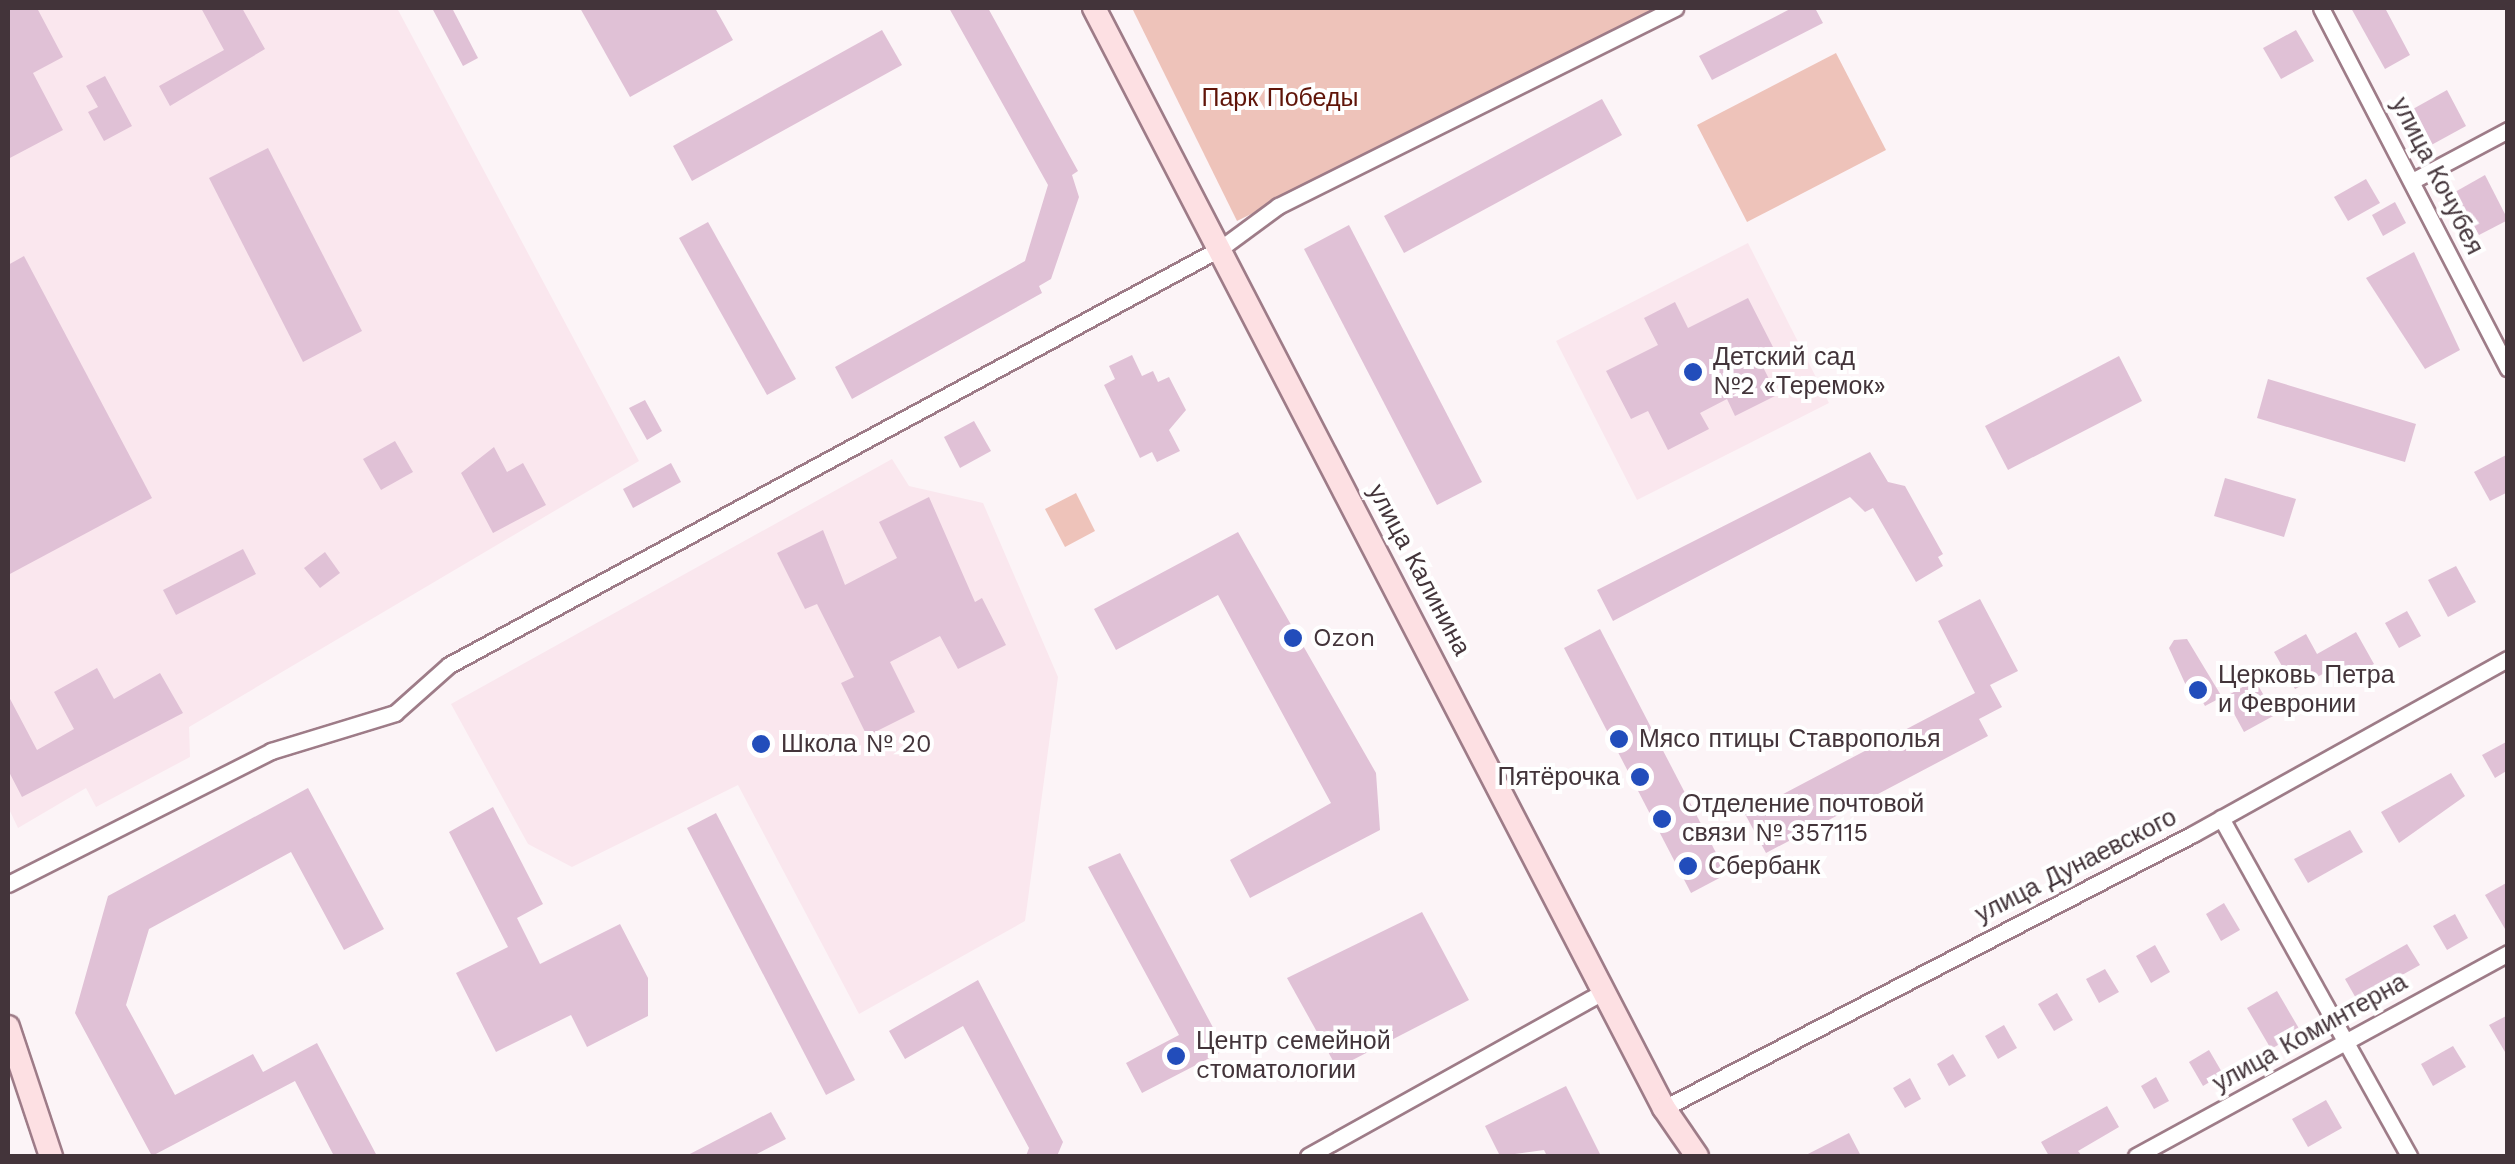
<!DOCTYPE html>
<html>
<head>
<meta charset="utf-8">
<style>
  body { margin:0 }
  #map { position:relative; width:2515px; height:1164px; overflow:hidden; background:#fcf4f7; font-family:"Work Sans",sans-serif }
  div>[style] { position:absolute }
  .built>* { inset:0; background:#fae7ee }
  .green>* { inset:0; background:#eec3ba }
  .building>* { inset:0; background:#e0c1d6 }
  .roads { filter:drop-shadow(2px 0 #9e7c88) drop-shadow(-2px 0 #9e7c88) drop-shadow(0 2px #9e7c88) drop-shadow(0 -2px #9e7c88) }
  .minor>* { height:15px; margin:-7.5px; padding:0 7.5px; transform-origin:7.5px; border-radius:7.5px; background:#fff }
  .secondary>* { height:22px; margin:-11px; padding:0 11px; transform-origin:11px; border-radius:11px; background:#fde0e3 }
  .dots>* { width:28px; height:28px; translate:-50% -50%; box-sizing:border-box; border:5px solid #fff; border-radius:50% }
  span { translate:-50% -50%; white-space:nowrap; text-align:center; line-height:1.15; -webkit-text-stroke:8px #fff; paint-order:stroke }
  .park-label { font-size:25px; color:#601509 }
  .street-label { font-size:25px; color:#43343a }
  .poi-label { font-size:25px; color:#43343a }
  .left { translate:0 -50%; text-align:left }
  .right { translate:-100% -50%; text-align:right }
  .frame { position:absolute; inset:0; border:10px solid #43343a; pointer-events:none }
</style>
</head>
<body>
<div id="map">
  <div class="built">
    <i style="clip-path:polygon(8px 8px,397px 8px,639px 461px,189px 727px,190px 757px,96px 807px,86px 788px,18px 828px,8px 807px)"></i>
    <i style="clip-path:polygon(1748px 243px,1829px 403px,1637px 500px,1556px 341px)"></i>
    <i style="clip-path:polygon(892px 459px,909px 486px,983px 503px,1058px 677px,1025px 921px,859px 1014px,738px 785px,572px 867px,528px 844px,451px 704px)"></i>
  </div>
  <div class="green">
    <i style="clip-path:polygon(1132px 8px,1669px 8px,1237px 221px)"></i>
    <i style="clip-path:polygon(1836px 53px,1886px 150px,1747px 222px,1697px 125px)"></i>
    <i style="clip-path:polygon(1076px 493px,1095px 531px,1065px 547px,1045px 509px)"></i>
  </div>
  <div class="building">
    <i style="clip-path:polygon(8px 8px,37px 8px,63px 57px,33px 73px,63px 130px,8px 159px)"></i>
    <i style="clip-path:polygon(201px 8px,242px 8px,265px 49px,170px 106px,159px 86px,224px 50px)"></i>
    <i style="clip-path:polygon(432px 8px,452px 8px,478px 58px,463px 66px)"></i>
    <i style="clip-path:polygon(580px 8px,715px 8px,733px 40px,630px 97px)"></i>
    <i style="clip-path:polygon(949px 8px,988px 8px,1078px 171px,1072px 175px,1079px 197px,1051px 279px,1039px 286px,1042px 293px,852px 399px,835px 367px,1025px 261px,1048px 185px)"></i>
    <i style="clip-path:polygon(1792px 8px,1815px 8px,1823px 23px,1712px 80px,1699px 56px)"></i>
    <i style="clip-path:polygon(2351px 8px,2385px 8px,2410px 55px,2385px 69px)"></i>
    <i style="clip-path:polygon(882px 30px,902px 65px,692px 181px,673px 146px)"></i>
    <i style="clip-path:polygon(2296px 30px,2314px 61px,2281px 79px,2263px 48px)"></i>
    <i style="clip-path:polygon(105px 76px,132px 126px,104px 141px,88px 112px,98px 107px,86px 86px)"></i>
    <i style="clip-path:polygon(2447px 90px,2466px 126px,2424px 149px,2404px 114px)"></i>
    <i style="clip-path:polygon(1602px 99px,1622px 135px,1404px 253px,1384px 216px)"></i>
    <i style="clip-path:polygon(268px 148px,362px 331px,303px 362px,209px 178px)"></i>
    <i style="clip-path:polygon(2485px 175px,2508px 220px,2479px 235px,2455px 192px)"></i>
    <i style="clip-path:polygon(2366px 179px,2380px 203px,2348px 221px,2334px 197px)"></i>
    <i style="clip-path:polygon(2395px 202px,2406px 223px,2383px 236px,2372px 215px)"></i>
    <i style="clip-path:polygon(708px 222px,796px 379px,767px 395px,679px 238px)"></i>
    <i style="clip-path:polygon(1349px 225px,1482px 482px,1437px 505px,1304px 249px)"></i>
    <i style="clip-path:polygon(2414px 252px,2460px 350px,2425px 369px,2366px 278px)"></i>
    <i style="clip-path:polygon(24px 256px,152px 498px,8px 575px,8px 265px)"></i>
    <i style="clip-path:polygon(1748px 298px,1773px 347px,1757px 355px,1777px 395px,1735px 416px,1727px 399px,1700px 413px,1709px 429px,1668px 450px,1648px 411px,1631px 419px,1606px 371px,1658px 345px,1644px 318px,1675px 302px,1688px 328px)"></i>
    <i style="clip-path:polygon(1132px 355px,1142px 376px,1153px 371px,1158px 382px,1169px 377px,1186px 410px,1169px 430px,1180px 451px,1157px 462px,1152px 452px,1140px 458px,1104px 385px,1115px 379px,1109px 366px)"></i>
    <i style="clip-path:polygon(2119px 356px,2142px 401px,2008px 470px,1985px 426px)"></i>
    <i style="clip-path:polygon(2268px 379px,2416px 424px,2405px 462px,2257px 418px)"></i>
    <i style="clip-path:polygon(645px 400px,662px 431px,647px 440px,629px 408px)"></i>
    <i style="clip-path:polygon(974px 421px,991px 451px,960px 468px,944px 437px)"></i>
    <i style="clip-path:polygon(395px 441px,413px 472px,381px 490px,363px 459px)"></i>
    <i style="clip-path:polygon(494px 447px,507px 472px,523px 463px,546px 505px,493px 533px,461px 473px)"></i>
    <i style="clip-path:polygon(1870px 452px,1888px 482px,1905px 486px,1943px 554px,1938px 557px,1943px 566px,1916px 582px,1873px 508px,1865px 512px,1850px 497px,1613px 621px,1597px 590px)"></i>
    <i style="clip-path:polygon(2508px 454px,2508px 492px,2490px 501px,2474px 472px)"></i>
    <i style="clip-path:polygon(671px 463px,681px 482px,633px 508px,623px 489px)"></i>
    <i style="clip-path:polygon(2225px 478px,2296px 499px,2284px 537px,2214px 516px)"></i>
    <i style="clip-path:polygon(929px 497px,975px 602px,982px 598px,1006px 645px,958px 669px,940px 636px,890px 662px,915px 712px,867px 736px,841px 683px,854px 677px,817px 604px,805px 609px,777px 553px,823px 530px,845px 585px,897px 558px,879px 522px)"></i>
    <i style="clip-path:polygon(1238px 532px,1376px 773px,1380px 830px,1250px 898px,1230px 860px,1331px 803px,1218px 595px,1116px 650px,1094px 609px)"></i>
    <i style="clip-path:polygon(243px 549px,256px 574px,176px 615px,163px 590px)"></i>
    <i style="clip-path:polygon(325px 552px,340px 573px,320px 588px,304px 568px)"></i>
    <i style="clip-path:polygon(2456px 566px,2476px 602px,2448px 617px,2428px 580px)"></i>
    <i style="clip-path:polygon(1980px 599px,2018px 671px,1990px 685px,2002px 707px,1979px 719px,1988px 736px,1766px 853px,1745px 814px,1975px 693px,1938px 621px)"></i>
    <i style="clip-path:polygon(2407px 611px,2421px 636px,2399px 648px,2385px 623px)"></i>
    <i style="clip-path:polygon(1600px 629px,1727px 874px,1691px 893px,1564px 648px)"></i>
    <i style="clip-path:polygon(2356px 632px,2374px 664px,2351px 676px,2343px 663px,2295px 689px,2274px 652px,2306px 634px,2317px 654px)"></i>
    <i style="clip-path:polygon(2187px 639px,2222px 697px,2205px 706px,2200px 697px,2193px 701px,2169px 648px,2174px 640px)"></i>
    <i style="clip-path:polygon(97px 668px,114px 699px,160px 673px,183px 713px,22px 797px,8px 770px,8px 695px,37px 750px,74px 729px,54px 692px)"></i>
    <i style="clip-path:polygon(2255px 680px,2275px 715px,2244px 732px,2225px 697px)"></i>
    <i style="clip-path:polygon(2508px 741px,2508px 770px,2495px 778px,2482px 755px)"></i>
    <i style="clip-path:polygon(2451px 773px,2465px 796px,2399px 843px,2381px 812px)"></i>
    <i style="clip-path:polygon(308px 788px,384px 929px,344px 950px,291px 852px,149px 929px,126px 1005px,175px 1095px,253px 1054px,263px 1072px,317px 1043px,377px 1156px,334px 1156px,295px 1081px,152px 1156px,75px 1013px,108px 896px)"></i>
    <i style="clip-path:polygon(493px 807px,543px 904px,517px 918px,540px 964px,620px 924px,648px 978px,648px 1016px,587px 1047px,571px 1015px,496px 1052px,456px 973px,508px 947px,449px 832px)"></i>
    <i style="clip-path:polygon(716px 813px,855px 1080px,826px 1095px,687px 828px)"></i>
    <i style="clip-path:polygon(2350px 830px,2363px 852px,2308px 883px,2294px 859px)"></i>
    <i style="clip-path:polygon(1120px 853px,1225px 1050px,1142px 1093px,1126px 1063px,1179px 1035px,1088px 867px)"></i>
    <i style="clip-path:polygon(2508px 882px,2508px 934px,2485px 895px)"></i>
    <i style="clip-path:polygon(2224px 903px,2240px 930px,2221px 941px,2206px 914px)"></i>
    <i style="clip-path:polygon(1422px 912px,1469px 1000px,1337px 1068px,1287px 978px)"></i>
    <i style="clip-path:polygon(2455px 914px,2468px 938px,2447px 950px,2433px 926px)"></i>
    <i style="clip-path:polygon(2407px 944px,2420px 965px,2357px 1000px,2345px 979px)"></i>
    <i style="clip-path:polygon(2155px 945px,2170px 972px,2151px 983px,2136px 956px)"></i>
    <i style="clip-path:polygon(2105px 969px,2119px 992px,2099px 1003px,2086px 979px)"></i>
    <i style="clip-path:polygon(978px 980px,1063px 1142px,1057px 1156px,1026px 1156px,1029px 1148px,963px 1026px,905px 1059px,889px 1031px)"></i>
    <i style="clip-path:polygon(2277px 991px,2301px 1032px,2271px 1049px,2247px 1008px)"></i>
    <i style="clip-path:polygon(2057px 993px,2073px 1020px,2054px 1031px,2038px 1004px)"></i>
    <i style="clip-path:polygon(2508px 1015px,2508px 1057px,2489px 1025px)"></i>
    <i style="clip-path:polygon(2004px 1025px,2017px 1048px,1998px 1059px,1985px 1036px)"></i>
    <i style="clip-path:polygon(2453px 1046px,2466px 1067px,2433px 1086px,2421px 1064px)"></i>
    <i style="clip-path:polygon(2209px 1050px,2223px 1074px,2203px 1086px,2189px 1062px)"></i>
    <i style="clip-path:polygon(1953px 1054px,1966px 1076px,1949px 1086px,1937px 1064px)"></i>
    <i style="clip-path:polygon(2156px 1077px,2169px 1101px,2154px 1109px,2141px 1086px)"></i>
    <i style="clip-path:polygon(1910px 1078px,1921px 1099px,1905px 1108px,1893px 1088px)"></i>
    <i style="clip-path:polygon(1566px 1086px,1601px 1156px,1547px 1156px,1544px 1150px,1500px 1156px,1485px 1126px)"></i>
    <i style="clip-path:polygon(2326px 1100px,2342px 1128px,2308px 1147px,2292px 1119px)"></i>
    <i style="clip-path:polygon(2107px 1106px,2119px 1127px,2078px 1151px,2082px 1156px,2049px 1156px,2041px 1142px)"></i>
    <i style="clip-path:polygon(771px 1112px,786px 1139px,753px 1156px,686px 1156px)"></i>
    <i style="clip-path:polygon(1849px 1133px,1861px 1156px,1804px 1156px)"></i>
  </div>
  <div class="roads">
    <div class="minor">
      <i style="left:2321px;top:8px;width:406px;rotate:62.6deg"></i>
      <i style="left:2412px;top:181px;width:109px;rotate:-28deg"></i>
      <i style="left:2221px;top:818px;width:387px;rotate:60.9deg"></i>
      <i style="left:8px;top:884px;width:295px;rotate:-26.8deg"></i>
      <i style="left:271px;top:751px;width:130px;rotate:-17deg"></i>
      <i style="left:395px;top:713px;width:72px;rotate:-41.6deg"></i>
      <i style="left:449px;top:665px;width:877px;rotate:-28.38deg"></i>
      <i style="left:1221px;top:248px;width:71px;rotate:-36.4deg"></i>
      <i style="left:1278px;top:206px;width:444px;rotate:-26.5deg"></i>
      <i style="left:1664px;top:1108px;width:596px;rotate:-27.38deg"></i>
      <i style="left:2193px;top:834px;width:360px;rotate:-29.1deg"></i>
      <i style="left:1308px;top:1156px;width:339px;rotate:-29.1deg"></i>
      <i style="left:2136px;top:1156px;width:424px;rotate:-28.6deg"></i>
    </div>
    <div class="secondary">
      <i style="left:1094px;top:8px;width:1239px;rotate:62.61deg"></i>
      <i style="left:1664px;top:1108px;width:58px;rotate:55.5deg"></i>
      <i style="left:8px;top:1027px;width:136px;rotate:71.6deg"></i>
    </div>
  </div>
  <div class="dots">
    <i style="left:1693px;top:372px;background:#224dbb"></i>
    <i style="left:1293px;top:638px;background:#224dbb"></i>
    <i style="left:2198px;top:690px;background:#224dbb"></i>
    <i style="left:1619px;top:739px;background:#224dbb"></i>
    <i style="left:761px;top:744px;background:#224dbb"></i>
    <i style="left:1640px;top:777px;background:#224dbb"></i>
    <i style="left:1662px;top:819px;background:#224dbb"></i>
    <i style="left:1688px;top:866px;background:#224dbb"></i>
    <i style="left:1176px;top:1056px;background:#224dbb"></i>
  </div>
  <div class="park-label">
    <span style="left:1280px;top:98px">Парк Победы</span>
  </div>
  <div class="street-label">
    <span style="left:2437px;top:176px;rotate:63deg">улица Кочубея</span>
    <span style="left:1419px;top:570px;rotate:62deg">улица Калинина</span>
    <span style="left:2076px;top:866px;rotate:-27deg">улица Дунаевского</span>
    <span style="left:2310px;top:1033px;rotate:-29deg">улица Коминтерна</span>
  </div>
  <div class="poi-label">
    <span class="left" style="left:1713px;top:372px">Детский сад<br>№2 «Теремок»</span>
    <span class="left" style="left:1313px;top:638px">Ozon</span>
    <span class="left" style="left:2218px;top:690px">Церковь Петра<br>и Февронии</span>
    <span class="left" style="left:1639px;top:739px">Мясо птицы Ставрополья</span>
    <span class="left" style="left:781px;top:744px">Школа № 20</span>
    <span class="right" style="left:1620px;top:777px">Пятёрочка</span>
    <span class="left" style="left:1682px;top:819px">Отделение почтовой<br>связи № 357115</span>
    <span class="left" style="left:1708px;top:866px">Сбербанк</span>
    <span class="left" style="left:1196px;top:1056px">Центр cемейной<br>cтоматологии</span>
  </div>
  <div class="frame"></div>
</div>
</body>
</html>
